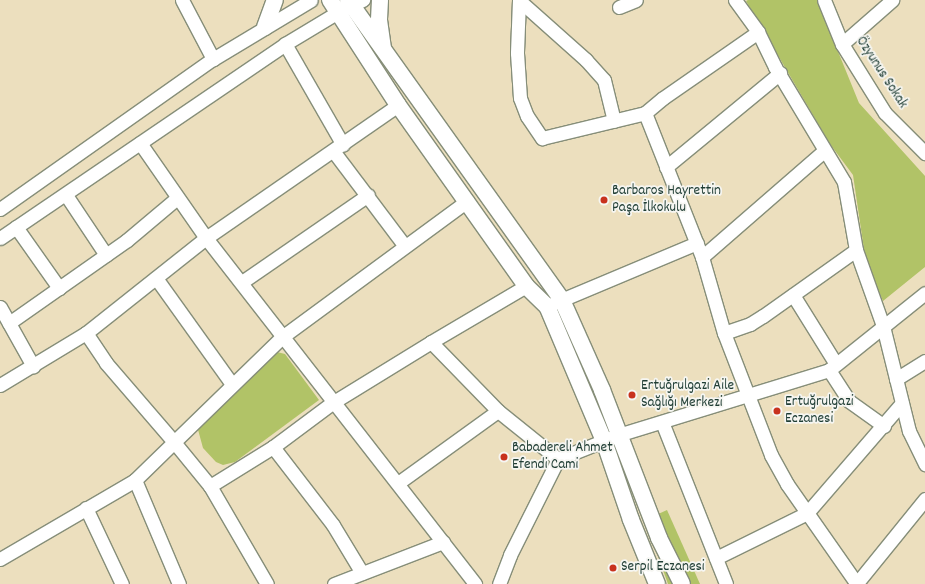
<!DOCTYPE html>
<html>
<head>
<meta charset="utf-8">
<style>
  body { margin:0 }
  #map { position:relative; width:925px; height:584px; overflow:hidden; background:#ecdfbe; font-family:Dekko,sans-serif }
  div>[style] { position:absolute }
  .green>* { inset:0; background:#b1c367 }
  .roads { filter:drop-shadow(1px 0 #868e79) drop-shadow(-1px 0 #868e79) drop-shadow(0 1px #868e79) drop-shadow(0 -1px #868e79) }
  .minor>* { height:13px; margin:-6.5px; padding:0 6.5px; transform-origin:6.5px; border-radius:6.5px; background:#fff }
  .tertiary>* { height:16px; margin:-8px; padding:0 8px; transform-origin:8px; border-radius:8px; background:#fff }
  .dots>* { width:11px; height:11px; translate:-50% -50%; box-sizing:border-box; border:2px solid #f6f6f2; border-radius:50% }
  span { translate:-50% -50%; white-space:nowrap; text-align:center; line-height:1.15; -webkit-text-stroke:3.5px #f6f6f2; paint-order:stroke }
  .street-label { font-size:15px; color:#1f3d34 }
  .poi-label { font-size:15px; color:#1f3d34 }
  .left { translate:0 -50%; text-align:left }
</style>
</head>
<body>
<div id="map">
  <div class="green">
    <i style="clip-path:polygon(748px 0,817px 0,859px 103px,925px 176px,925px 267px,883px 301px,866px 263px,853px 175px,830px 144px,746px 1px)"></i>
    <i style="clip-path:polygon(277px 352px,285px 354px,319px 400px,235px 462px,223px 465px,216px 462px,203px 448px,197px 426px)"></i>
    <i style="clip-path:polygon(667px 510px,700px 584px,668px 584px,645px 520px)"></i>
  </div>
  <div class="roads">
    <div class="minor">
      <i style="left:182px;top:0;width:67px;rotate:62.3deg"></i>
      <i style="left:519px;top:0;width:53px;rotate:92.2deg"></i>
      <i style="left:517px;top:53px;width:45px;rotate:86.2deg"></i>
      <i style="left:520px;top:98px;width:19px;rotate:69deg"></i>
      <i style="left:527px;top:116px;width:27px;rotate:56deg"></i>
      <i style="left:542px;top:138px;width:106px;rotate:-13.6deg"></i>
      <i style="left:645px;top:113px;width:23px;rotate:-40deg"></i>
      <i style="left:663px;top:98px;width:116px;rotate:-34.8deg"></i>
      <i style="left:735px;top:0;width:39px;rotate:54deg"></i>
      <i style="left:758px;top:32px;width:39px;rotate:64deg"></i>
      <i style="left:775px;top:67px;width:134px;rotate:59deg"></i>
      <i style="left:844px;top:182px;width:69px;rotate:80deg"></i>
      <i style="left:856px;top:250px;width:81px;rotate:70.4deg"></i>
      <i style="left:883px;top:326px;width:108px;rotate:76.1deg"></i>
      <i style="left:909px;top:431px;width:37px;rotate:64deg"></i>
      <i style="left:824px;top:0;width:48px;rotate:67.8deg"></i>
      <i style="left:842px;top:44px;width:81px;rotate:58.1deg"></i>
      <i style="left:885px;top:113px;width:57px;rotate:45deg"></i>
      <i style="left:521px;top:2px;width:87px;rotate:41.7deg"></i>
      <i style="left:586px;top:60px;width:27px;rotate:48deg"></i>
      <i style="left:604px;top:80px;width:42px;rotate:76.3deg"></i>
      <i style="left:619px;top:7px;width:18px;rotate:-22deg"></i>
      <i style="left:285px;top:44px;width:116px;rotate:60.1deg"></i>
      <i style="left:842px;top:44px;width:67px;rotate:-41.3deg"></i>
      <i style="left:645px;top:113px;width:155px;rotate:68.4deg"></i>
      <i style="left:702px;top:257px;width:79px;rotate:73.9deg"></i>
      <i style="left:724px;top:333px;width:131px;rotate:68.9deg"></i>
      <i style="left:771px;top:455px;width:33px;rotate:61deg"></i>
      <i style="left:787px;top:484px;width:122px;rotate:55deg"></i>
      <i style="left:140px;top:143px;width:116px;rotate:55.2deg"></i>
      <i style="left:206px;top:238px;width:438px;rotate:52.1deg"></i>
      <i style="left:334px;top:152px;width:116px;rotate:53deg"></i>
      <i style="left:666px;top:167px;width:148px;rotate:-39.5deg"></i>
      <i style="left:66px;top:195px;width:72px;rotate:56.3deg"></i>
      <i style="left:0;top:209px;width:261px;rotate:-35.2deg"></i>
      <i style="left:213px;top:59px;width:114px;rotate:-31deg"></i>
      <i style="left:16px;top:227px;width:75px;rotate:54.8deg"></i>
      <i style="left:0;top:238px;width:345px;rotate:-34.2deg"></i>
      <i style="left:285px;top:44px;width:62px;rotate:-31.1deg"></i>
      <i style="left:338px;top:12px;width:28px;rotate:-26deg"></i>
      <i style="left:702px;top:257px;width:162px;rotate:-41deg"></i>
      <i style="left:156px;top:278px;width:130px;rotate:54.4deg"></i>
      <i style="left:242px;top:282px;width:153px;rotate:-34.6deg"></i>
      <i style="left:793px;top:295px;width:81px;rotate:58.1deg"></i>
      <i style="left:554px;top:303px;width:155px;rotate:-22.8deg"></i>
      <i style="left:0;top:307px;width:68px;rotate:60.8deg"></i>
      <i style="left:9px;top:323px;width:144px;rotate:-35.1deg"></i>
      <i style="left:127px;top:240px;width:65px;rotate:-40deg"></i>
      <i style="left:86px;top:333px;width:36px;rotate:56deg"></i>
      <i style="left:106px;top:363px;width:104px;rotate:49.3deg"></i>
      <i style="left:174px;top:442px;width:151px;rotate:-44.2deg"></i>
      <i style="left:282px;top:337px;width:230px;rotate:-36.3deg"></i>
      <i style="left:724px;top:333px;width:28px;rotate:-19deg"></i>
      <i style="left:750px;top:324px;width:15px;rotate:-32deg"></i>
      <i style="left:763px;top:316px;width:114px;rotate:-35.4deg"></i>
      <i style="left:431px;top:342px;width:110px;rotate:-30.5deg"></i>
      <i style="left:829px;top:370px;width:37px;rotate:57deg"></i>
      <i style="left:849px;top:401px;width:43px;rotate:35.5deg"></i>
      <i style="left:896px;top:379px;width:34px;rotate:-32deg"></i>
      <i style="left:0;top:385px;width:100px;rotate:-31.2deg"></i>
      <i style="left:86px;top:333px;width:153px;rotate:-38.4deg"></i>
      <i style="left:206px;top:238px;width:234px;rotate:-34.7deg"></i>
      <i style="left:662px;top:422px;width:174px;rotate:68.4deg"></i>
      <i style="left:273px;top:447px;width:98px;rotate:52.4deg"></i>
      <i style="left:333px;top:525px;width:56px;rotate:58.9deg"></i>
      <i style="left:135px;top:480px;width:113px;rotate:67.1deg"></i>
      <i style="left:398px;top:483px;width:123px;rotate:-35.8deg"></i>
      <i style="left:210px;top:486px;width:74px;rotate:-31.8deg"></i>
      <i style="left:273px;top:447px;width:74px;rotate:-36.7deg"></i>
      <i style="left:332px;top:403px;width:116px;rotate:-31.6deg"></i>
      <i style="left:431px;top:342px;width:96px;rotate:45.8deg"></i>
      <i style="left:498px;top:411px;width:77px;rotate:38.7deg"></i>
      <i style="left:86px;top:508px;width:84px;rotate:64.7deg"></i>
      <i style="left:716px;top:558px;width:102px;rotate:-26.3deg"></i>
      <i style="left:807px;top:513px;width:145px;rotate:-49.2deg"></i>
      <i style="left:0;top:559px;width:156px;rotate:-30.3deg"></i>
      <i style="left:135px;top:480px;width:54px;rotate:-44.3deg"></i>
      <i style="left:174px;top:442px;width:57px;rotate:50.7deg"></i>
      <i style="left:210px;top:486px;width:113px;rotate:59.8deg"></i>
      <i style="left:857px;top:583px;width:108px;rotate:-51deg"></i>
      <i style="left:334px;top:584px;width:117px;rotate:-21.1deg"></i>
      <i style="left:499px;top:584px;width:31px;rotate:-69deg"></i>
      <i style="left:510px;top:555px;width:107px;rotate:-63.4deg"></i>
      <i style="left:558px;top:459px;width:65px;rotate:-21.8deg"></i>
      <i style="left:618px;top:435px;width:221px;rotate:-17.1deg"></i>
      <i style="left:829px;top:370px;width:123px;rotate:-38.7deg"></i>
    </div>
    <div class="tertiary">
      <i style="left:330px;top:0;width:125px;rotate:57.1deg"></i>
      <i style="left:398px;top:105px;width:222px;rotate:54.7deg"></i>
      <i style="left:526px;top:286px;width:29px;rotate:44deg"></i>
      <i style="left:547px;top:306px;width:147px;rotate:67.1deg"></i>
      <i style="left:604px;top:441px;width:83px;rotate:71.1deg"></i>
      <i style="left:631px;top:520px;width:69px;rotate:67.9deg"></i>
      <i style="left:348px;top:0;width:369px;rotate:54.5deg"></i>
      <i style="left:562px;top:300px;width:98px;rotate:66deg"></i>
      <i style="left:602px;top:390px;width:159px;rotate:68.9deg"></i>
      <i style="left:659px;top:538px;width:51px;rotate:63.4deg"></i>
      <i style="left:380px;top:0;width:20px;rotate:93deg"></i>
      <i style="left:379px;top:20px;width:27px;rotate:82deg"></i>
      <i style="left:265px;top:27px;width:29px;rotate:-70deg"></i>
    </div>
  </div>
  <div class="dots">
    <i style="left:604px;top:200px;background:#c8321e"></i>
    <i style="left:632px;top:395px;background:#c8321e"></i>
    <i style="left:777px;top:411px;background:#c8321e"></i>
    <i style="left:504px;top:457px;background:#c8321e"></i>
    <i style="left:613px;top:568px;background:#c8321e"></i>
  </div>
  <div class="street-label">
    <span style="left:881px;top:73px;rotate:57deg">Özyunus Sokak</span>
  </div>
  <div class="poi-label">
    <span class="left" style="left:612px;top:200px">Barbaros Hayrettin<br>Paşa İlkokulu</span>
    <span class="left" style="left:641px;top:395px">Ertuğrulgazi Aile<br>Sağlığı Merkezi</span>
    <span class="left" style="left:785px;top:411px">Ertuğrulgazi<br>Eczanesi</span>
    <span class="left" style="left:512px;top:457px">Babadereli Ahmet<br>Efendi Cami</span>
    <span class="left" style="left:621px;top:568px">Serpil Eczanesi</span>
  </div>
</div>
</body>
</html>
